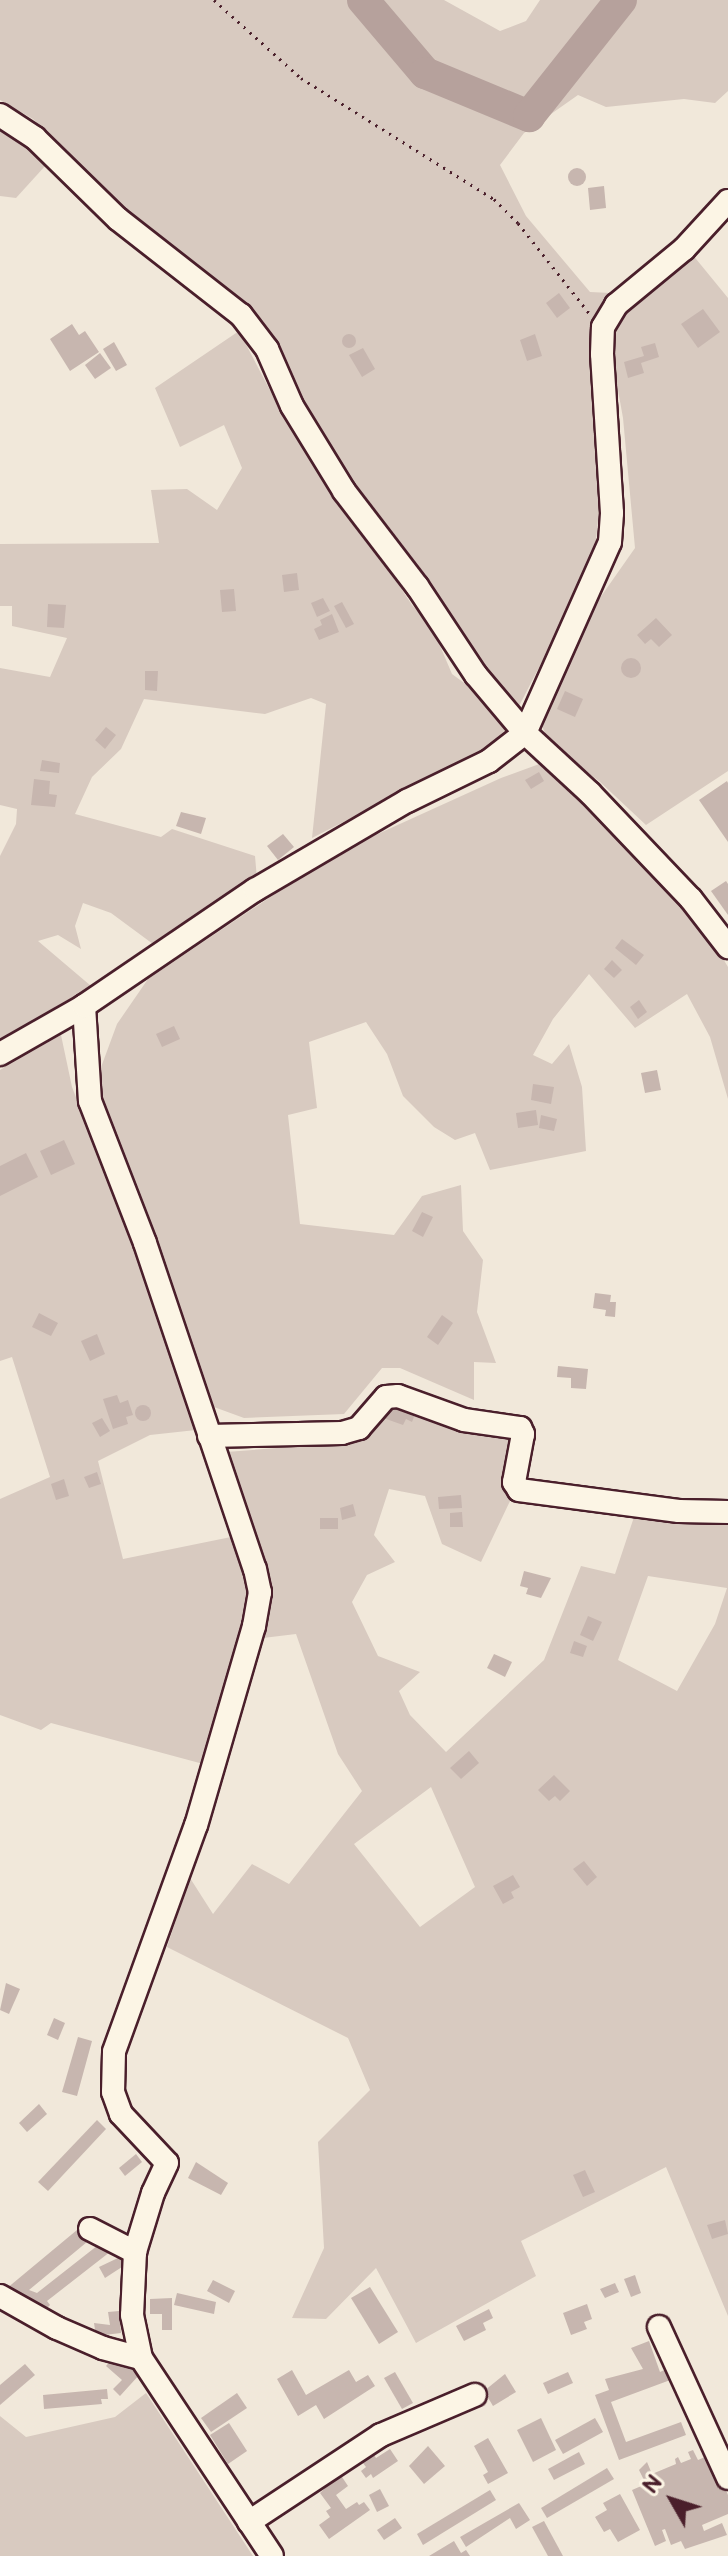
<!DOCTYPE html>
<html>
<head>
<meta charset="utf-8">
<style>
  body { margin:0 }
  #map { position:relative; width:728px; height:2556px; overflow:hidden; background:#f1e8da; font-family:"Balsamiq Sans",sans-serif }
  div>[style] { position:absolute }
  .green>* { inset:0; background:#d8cac0 }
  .river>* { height:32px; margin:-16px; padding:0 16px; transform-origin:16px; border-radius:16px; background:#b6a19c }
  .building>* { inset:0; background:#c7b6af }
  .round { border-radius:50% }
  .path>* { height:3px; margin-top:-1.5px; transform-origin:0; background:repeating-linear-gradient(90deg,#4a1f2b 0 2px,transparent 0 8px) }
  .roads { filter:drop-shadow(2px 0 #4a1f2b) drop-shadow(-2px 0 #4a1f2b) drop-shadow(0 2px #4a1f2b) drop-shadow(0 -2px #4a1f2b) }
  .minor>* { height:22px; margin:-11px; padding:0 11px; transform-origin:11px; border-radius:11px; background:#fcf5e5 }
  span { translate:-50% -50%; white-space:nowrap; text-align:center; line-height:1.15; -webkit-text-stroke:6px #fcf5e5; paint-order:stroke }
  .north { position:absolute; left:632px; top:2460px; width:80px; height:80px; -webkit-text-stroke:6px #fcf5e5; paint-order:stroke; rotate:309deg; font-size:22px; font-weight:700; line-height:32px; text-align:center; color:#4a1f2b }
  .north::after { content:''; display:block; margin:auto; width:28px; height:36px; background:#4a1f2b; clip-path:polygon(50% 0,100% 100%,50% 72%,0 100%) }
</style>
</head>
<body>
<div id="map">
  <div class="green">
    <i style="clip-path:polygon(0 0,444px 0,500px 31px,526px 21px,540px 0,728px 0,728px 91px,715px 103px,684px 99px,606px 107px,578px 95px,524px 133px,500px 165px,526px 216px,590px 292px,611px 293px,589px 341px,600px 500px,594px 561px,518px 708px,465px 646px,428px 579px,369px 506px,316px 423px,260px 318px,229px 290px,140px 224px,33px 119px,0 100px)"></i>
    <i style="clip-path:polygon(0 128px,16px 136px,46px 165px,16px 198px,0 196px)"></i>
    <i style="clip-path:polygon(692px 254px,728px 298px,728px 771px,646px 825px,599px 781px,548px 743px,542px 725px,595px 605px,635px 548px,623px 418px,614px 368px,615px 327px,624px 308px)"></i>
    <i style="clip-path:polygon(239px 331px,273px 396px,412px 605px,432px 627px,452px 674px,479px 694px,507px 728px,488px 748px,312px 838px,326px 704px,311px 698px,265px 714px,144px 699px,121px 749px,92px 777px,75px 814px,161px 837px,172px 829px,255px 856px,257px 879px,153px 944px,111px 913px,83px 903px,75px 926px,81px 949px,58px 935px,38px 941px,91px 986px,0 1040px,0 856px,16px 824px,17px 809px,0 805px,0 668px,50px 677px,67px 638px,12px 626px,12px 606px,0 606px,0 544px,159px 543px,151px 490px,187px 489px,217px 510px,242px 468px,224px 425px,180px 447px,155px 388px)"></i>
    <i style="clip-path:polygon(542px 763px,626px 844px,719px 952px,728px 967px,728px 1099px,710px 1037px,687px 994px,635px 1028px,589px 974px,553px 1019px,533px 1055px,552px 1064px,569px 1044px,582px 1087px,586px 1151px,490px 1170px,475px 1133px,455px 1140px,434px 1127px,403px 1096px,387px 1054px,366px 1022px,309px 1042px,317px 1108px,288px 1115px,300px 1224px,394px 1235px,422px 1196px,461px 1185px,463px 1231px,483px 1260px,477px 1312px,496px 1363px,474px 1362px,474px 1400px,400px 1368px,382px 1368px,344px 1414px,244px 1418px,214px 1407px,99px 1099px,100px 1070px,117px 1024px,148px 979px,336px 853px,501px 778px)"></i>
    <i style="clip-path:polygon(61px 1035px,72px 1087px,138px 1257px,196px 1430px,150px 1435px,98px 1461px,123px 1559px,231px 1537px,247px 1585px,249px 1615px,207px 1765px,51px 1723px,41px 1730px,0 1715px,0 1499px,50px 1477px,12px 1357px,0 1361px,0 1070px)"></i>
    <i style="clip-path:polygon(evenodd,393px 1407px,468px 1432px,513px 1433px,503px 1482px,511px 1499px,481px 1562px,442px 1544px,425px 1496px,389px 1489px,374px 1535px,395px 1562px,367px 1575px,352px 1602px,378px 1656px,420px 1672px,399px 1691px,410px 1715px,446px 1752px,544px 1660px,581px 1566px,615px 1574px,634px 1517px,728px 1517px,728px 2316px,666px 2167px,521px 2241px,536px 2276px,416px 2343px,376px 2268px,326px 2319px,292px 2318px,324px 2248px,318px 2142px,370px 2090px,348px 2038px,167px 1947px,190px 1878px,213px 1914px,252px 1864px,289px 1884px,362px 1791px,338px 1754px,296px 1634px,263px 1638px,270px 1586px,226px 1452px,355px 1442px,393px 1407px,648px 1576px,727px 1588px,715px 1624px,677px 1691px,618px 1660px,648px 1576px,393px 1407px,431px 1787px,475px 1887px,420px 1927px,354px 1844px,431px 1787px)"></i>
    <i style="clip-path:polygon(146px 2393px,253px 2556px,0 2556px,0 2416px,26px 2437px,115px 2417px)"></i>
  </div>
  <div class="river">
    <i style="left:363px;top:0;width:96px;rotate:49.7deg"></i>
    <i style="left:425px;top:73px;width:113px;rotate:22.5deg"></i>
    <i style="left:529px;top:116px;width:148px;rotate:-51.6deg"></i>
  </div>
  <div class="building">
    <i class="round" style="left:568px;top:168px;width:18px;height:18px"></i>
    <i style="clip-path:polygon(604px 186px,606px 208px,590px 210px,588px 188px)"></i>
    <i style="clip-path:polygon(559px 293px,570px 308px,557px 318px,546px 303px)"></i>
    <i style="clip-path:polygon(703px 309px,720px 332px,698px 348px,681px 324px)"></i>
    <i style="clip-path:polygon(72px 324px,79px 335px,85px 331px,99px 352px,70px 371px,50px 339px)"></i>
    <i class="round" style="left:342px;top:334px;width:14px;height:14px"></i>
    <i style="clip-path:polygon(535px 334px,542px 356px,527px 361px,520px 340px)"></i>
    <i style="clip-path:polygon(114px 342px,127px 365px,116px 371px,103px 349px)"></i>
    <i style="clip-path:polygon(655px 343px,659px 357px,641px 363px,644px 373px,628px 378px,624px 362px,644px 356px,641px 347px)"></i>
    <i style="clip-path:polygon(363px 348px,375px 369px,362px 377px,349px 355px)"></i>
    <i style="clip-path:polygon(100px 353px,111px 368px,95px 379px,85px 365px)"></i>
    <i style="clip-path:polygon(297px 573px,299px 590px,284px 592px,282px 575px)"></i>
    <i style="clip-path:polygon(234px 589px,236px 611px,222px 612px,220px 590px)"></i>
    <i style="clip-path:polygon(323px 598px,330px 611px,317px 617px,311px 603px)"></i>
    <i style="clip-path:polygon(342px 602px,354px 624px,346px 628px,334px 606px)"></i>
    <i style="clip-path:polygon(48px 604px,66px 605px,64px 628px,47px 627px)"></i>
    <i style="clip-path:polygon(332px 614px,339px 632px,319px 640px,314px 629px,322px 625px,320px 620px)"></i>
    <i style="clip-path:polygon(656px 618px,672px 635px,659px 647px,651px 639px,645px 644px,637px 635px)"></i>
    <i class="round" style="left:621px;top:658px;width:20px;height:20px"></i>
    <i style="clip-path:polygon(145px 671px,158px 671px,157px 691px,145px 690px)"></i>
    <i style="clip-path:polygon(565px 691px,583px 699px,575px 717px,557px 709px)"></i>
    <i style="clip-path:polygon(106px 727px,116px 735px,105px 749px,95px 740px)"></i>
    <i style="clip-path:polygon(42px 760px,60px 763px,59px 773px,40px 771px)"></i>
    <i style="clip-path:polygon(539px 772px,544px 781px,531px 789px,525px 780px)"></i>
    <i style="clip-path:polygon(34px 779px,50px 781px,49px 794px,57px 795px,55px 807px,31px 805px)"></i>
    <i style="clip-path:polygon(727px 781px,728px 783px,728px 842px,699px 800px)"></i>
    <i style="clip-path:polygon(181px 812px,206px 818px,201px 834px,176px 826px)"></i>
    <i style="clip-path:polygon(283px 834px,294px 847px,278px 860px,267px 846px)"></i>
    <i style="clip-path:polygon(726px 881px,728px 884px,728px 915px,711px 891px)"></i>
    <i style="clip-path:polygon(622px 939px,644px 955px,636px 965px,615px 948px)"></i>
    <i style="clip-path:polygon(612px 960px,622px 970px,614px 978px,604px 969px)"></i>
    <i style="clip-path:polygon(639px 1000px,647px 1012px,638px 1019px,630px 1007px)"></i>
    <i style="clip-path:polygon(174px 1026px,180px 1039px,162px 1047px,156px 1034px)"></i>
    <i style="clip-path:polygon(657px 1070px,661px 1090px,645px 1093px,641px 1073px)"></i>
    <i style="clip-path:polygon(533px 1084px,554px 1087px,551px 1104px,531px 1100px)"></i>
    <i style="clip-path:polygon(536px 1110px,538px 1125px,518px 1128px,516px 1113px)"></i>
    <i style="clip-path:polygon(541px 1115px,557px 1119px,554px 1131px,539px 1128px)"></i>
    <i style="clip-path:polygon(64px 1140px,75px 1164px,51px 1175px,40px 1151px)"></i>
    <i style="clip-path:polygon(26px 1153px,38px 1177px,0 1196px,0 1166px)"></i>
    <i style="clip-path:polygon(422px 1212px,433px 1217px,423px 1237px,412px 1231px)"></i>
    <i style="clip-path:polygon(595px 1293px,611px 1295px,610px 1302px,616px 1302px,615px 1317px,605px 1316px,606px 1310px,593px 1308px)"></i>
    <i style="clip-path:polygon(39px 1313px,58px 1323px,51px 1336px,32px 1327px)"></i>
    <i style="clip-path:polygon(442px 1315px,453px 1323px,438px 1345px,427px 1337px)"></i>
    <i style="clip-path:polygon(97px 1334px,105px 1354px,90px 1361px,81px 1341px)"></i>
    <i style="clip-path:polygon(558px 1366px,588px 1369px,586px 1389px,571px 1388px,571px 1378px,557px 1377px)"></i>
    <i style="clip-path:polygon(117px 1395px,120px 1403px,128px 1400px,133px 1415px,126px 1417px,128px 1424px,113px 1429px,103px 1399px)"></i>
    <i style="clip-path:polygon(394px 1401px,417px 1409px,412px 1422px,406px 1419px,403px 1425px,375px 1415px,378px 1407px,390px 1412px)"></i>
    <i class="round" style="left:135px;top:1405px;width:16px;height:16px"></i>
    <i style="clip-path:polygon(102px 1418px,110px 1431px,100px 1437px,92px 1423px)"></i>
    <i style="clip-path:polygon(97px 1472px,101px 1484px,89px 1488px,84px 1477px)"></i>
    <i style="clip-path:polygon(64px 1479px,69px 1496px,56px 1500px,51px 1484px)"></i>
    <i style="clip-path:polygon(461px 1495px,462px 1508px,439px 1509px,438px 1497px)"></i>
    <i style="clip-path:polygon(353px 1504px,356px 1516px,342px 1520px,340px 1508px)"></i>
    <i style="clip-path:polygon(462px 1512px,463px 1527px,450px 1527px,450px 1513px)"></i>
    <i style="clip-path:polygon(320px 1518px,338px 1518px,338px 1529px,320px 1529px)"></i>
    <i style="clip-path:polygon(524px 1571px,551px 1578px,541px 1598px,526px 1594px,528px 1588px,520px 1586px)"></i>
    <i style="clip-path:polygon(588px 1616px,602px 1622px,593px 1641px,580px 1635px)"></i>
    <i style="clip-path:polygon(574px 1641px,587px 1646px,583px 1657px,570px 1653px)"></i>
    <i style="clip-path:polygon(494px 1654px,512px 1662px,505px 1677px,487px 1668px)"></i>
    <i style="clip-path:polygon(469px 1751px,479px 1763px,461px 1779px,450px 1768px)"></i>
    <i style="clip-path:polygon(554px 1775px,570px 1791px,560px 1801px,555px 1796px,549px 1801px,538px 1790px)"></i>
    <i style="clip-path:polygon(584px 1861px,597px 1877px,587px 1886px,573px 1869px)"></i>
    <i style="clip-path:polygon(513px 1875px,520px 1887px,511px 1892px,514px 1898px,503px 1904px,493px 1886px)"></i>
    <i style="clip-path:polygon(6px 1983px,20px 1989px,9px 2014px,0 2010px)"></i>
    <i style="clip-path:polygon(54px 2018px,65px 2023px,58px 2040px,47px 2035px)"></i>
    <i style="clip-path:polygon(78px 2037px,92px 2041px,77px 2096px,62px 2092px)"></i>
    <i style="clip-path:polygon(39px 2104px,47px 2114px,27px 2132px,19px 2123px)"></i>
    <i style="clip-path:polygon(97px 2120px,106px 2129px,48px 2191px,38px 2182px)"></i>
    <i style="clip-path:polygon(136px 2154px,142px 2162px,125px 2176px,119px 2168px)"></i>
    <i style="clip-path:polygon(196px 2162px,228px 2183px,221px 2195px,188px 2178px)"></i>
    <i style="clip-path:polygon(585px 2170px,595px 2192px,583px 2197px,573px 2175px)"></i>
    <i style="clip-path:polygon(725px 2220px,728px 2234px,712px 2239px,707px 2225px)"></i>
    <i style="clip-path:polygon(83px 2225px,93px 2237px,29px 2290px,37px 2293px,102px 2242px,115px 2248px,47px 2301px,50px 2305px,46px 2309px,6px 2289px)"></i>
    <i style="clip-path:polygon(120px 2257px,125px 2265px,105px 2278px,99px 2267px)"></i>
    <i style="clip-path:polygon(635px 2275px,641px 2293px,631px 2297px,624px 2279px)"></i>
    <i style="clip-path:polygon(213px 2280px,235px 2291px,229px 2303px,207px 2291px)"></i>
    <i style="clip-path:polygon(615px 2283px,619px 2292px,605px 2298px,600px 2289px)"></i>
    <i style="clip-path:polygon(370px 2287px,398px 2332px,379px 2344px,351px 2298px)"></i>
    <i style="clip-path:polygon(177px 2293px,216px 2302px,214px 2314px,174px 2305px)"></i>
    <i style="clip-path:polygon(172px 2298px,172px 2330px,162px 2330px,162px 2314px,150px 2314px,150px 2299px)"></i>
    <i style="clip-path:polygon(587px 2304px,592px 2319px,584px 2322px,587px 2329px,571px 2335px,563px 2313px)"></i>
    <i style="clip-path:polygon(489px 2309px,493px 2318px,483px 2323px,486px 2330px,464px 2341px,456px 2326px)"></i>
    <i style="clip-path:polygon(119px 2311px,121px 2333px,96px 2336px,94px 2323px,110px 2325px,108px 2312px)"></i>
    <i style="clip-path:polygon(649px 2341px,660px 2372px,669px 2368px,673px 2379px,611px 2402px,626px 2442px,681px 2422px,686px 2435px,619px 2460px,595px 2395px,609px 2390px,605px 2379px,643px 2369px,631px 2348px)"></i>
    <i style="clip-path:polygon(117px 2353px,140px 2374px,120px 2396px,113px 2389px,122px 2380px,106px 2366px)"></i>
    <i style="clip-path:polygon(25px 2364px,35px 2375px,0 2405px,0 2385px)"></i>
    <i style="clip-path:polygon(292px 2370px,306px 2395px,349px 2370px,356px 2382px,368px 2375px,375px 2386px,324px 2419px,316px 2405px,298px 2416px,277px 2379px)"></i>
    <i style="clip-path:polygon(395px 2372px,413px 2403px,402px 2409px,384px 2378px)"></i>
    <i style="clip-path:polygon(568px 2372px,573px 2383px,548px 2394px,543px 2383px)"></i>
    <i style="clip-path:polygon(505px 2374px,516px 2392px,493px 2406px,484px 2391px)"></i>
    <i style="clip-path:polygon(107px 2389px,108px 2399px,101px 2399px,102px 2404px,44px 2409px,43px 2395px)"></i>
    <i style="clip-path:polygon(237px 2393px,247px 2408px,211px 2432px,201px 2418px)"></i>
    <i style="clip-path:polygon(541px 2418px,556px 2450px,533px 2462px,517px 2430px)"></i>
    <i style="clip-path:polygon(595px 2418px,603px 2432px,563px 2454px,555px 2440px)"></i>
    <i style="clip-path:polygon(229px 2423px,247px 2451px,228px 2464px,210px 2435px)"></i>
    <i style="clip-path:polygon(488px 2438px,508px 2473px,488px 2484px,483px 2475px,488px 2472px,474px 2446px)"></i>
    <i style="clip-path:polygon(368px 2446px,376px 2458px,390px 2449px,398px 2461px,373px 2478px,371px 2474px,366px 2478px,361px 2471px,366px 2467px,356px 2454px)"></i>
    <i style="clip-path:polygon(428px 2446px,445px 2466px,424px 2484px,409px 2466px)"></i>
    <i style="clip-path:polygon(693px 2450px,698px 2460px,705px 2457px,712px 2473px,718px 2470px,728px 2495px,728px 2514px,702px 2525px,704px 2531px,722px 2523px,727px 2535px,685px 2549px,681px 2541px,671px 2545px,665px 2529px,662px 2530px,666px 2541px,655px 2546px,632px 2490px,646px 2484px,639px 2470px,647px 2462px,652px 2474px,676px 2464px,675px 2459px,678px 2457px,681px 2463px,691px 2459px,688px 2452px)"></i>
    <i style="clip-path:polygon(579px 2452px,585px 2464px,554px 2480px,548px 2469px)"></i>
    <i style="clip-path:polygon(607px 2468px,614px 2479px,547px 2518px,541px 2508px)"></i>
    <i style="clip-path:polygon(340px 2474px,348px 2486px,336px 2495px,346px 2509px,357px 2502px,359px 2505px,364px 2502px,370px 2510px,329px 2539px,319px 2525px,330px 2517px,326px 2511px,331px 2508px,320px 2493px)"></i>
    <i style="clip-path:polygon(380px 2489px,389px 2506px,377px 2512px,369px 2495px)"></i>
    <i style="clip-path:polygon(490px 2490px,496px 2500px,423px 2545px,417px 2534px)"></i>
    <i style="clip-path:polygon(620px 2494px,640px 2530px,618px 2542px,610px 2529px,604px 2532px,595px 2517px,607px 2510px,603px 2503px)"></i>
    <i style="clip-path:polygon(519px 2503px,530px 2520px,516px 2529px,510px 2518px,466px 2547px,460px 2537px)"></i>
    <i style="clip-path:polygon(395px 2518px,402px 2528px,384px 2540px,377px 2530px)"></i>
    <i style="clip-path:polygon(544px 2521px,563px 2556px,548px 2556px,532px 2527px)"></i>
    <i style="clip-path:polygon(454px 2541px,461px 2553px,466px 2550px,470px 2556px,429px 2556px)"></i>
  </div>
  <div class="path">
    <i style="left:214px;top:0;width:117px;rotate:41.9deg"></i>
    <i style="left:301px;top:78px;width:228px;rotate:32.1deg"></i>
    <i style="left:494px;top:199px;width:34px;rotate:45deg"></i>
    <i style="left:518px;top:223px;width:115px;rotate:51.7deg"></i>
  </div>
  <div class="roads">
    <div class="minor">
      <i style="left:0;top:115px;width:42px;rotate:33.3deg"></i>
      <i style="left:35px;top:138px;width:116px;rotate:44.3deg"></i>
      <i style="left:118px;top:219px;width:156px;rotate:38deg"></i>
      <i style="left:241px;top:315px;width:43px;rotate:52.6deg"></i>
      <i style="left:267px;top:349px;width:62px;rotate:66.3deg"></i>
      <i style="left:292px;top:406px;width:100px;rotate:58.5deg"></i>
      <i style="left:344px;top:491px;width:120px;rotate:52.5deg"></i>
      <i style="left:417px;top:586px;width:107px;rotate:56.5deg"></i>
      <i style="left:476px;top:675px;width:76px;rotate:49.8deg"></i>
      <i style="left:525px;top:733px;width:88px;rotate:42.7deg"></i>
      <i style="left:590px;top:793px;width:146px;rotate:46.4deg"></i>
      <i style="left:691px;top:899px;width:61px;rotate:52.4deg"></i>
      <i style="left:84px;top:1006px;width:95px;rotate:86.4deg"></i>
      <i style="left:90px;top:1101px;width:152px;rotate:68.8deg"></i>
      <i style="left:145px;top:1243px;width:344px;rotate:71.4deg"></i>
      <i style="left:255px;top:1569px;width:24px;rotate:78deg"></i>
      <i style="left:260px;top:1592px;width:35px;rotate:100deg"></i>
      <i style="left:254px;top:1626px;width:207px;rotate:106.2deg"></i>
      <i style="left:196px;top:1825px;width:241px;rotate:109.9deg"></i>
      <i style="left:114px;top:2052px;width:40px;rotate:91.4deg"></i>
      <i style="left:113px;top:2092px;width:23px;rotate:70deg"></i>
      <i style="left:121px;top:2114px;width:67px;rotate:46.8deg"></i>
      <i style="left:167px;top:2163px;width:33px;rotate:115deg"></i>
      <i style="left:153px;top:2193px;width:62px;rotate:107deg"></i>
      <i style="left:135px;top:2252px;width:63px;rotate:92.7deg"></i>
      <i style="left:132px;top:2315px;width:44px;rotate:78.2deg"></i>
      <i style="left:141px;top:2358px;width:237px;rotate:56.5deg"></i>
      <i style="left:0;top:1054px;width:97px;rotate:-29.7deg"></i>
      <i style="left:84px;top:1006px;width:207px;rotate:-34.2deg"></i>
      <i style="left:255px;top:890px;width:176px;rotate:-30.4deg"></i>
      <i style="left:407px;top:801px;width:91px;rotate:-26deg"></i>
      <i style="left:489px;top:761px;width:46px;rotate:-37.9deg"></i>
      <i style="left:525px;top:733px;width:209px;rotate:-66deg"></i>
      <i style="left:610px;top:542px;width:29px;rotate:-86deg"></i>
      <i style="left:612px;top:513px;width:159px;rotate:-93.6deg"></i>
      <i style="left:602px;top:354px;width:27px;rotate:-88deg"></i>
      <i style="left:603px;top:327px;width:26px;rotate:-59deg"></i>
      <i style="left:616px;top:305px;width:88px;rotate:-39.5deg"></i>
      <i style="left:684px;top:249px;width:65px;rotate:-47.5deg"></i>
      <i style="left:209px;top:1436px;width:133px;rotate:-1.3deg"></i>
      <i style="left:342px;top:1433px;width:18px;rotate:-16deg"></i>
      <i style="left:359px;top:1428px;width:41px;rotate:-48.9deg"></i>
      <i style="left:386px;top:1397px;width:12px;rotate:-5deg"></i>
      <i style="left:398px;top:1396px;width:70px;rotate:20deg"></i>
      <i style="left:464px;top:1420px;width:57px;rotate:8.1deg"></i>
      <i style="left:520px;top:1428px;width:7px;rotate:63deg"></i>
      <i style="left:523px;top:1434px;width:49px;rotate:100.6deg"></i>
      <i style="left:514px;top:1482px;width:9px;rotate:58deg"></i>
      <i style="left:519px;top:1490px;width:161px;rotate:7.5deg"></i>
      <i style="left:679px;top:1511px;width:49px;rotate:1.2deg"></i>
      <i style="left:90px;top:2229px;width:51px;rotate:27.1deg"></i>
      <i style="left:0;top:2296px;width:65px;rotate:29.3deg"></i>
      <i style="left:57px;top:2328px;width:50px;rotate:23.5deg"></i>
      <i style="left:103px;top:2348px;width:39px;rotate:15deg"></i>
      <i style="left:659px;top:2327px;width:166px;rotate:65.4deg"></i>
      <i style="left:249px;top:2522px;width:158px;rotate:-33.4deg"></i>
      <i style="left:381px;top:2435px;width:102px;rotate:-23.1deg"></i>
    </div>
  </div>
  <div class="north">N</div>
</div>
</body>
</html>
